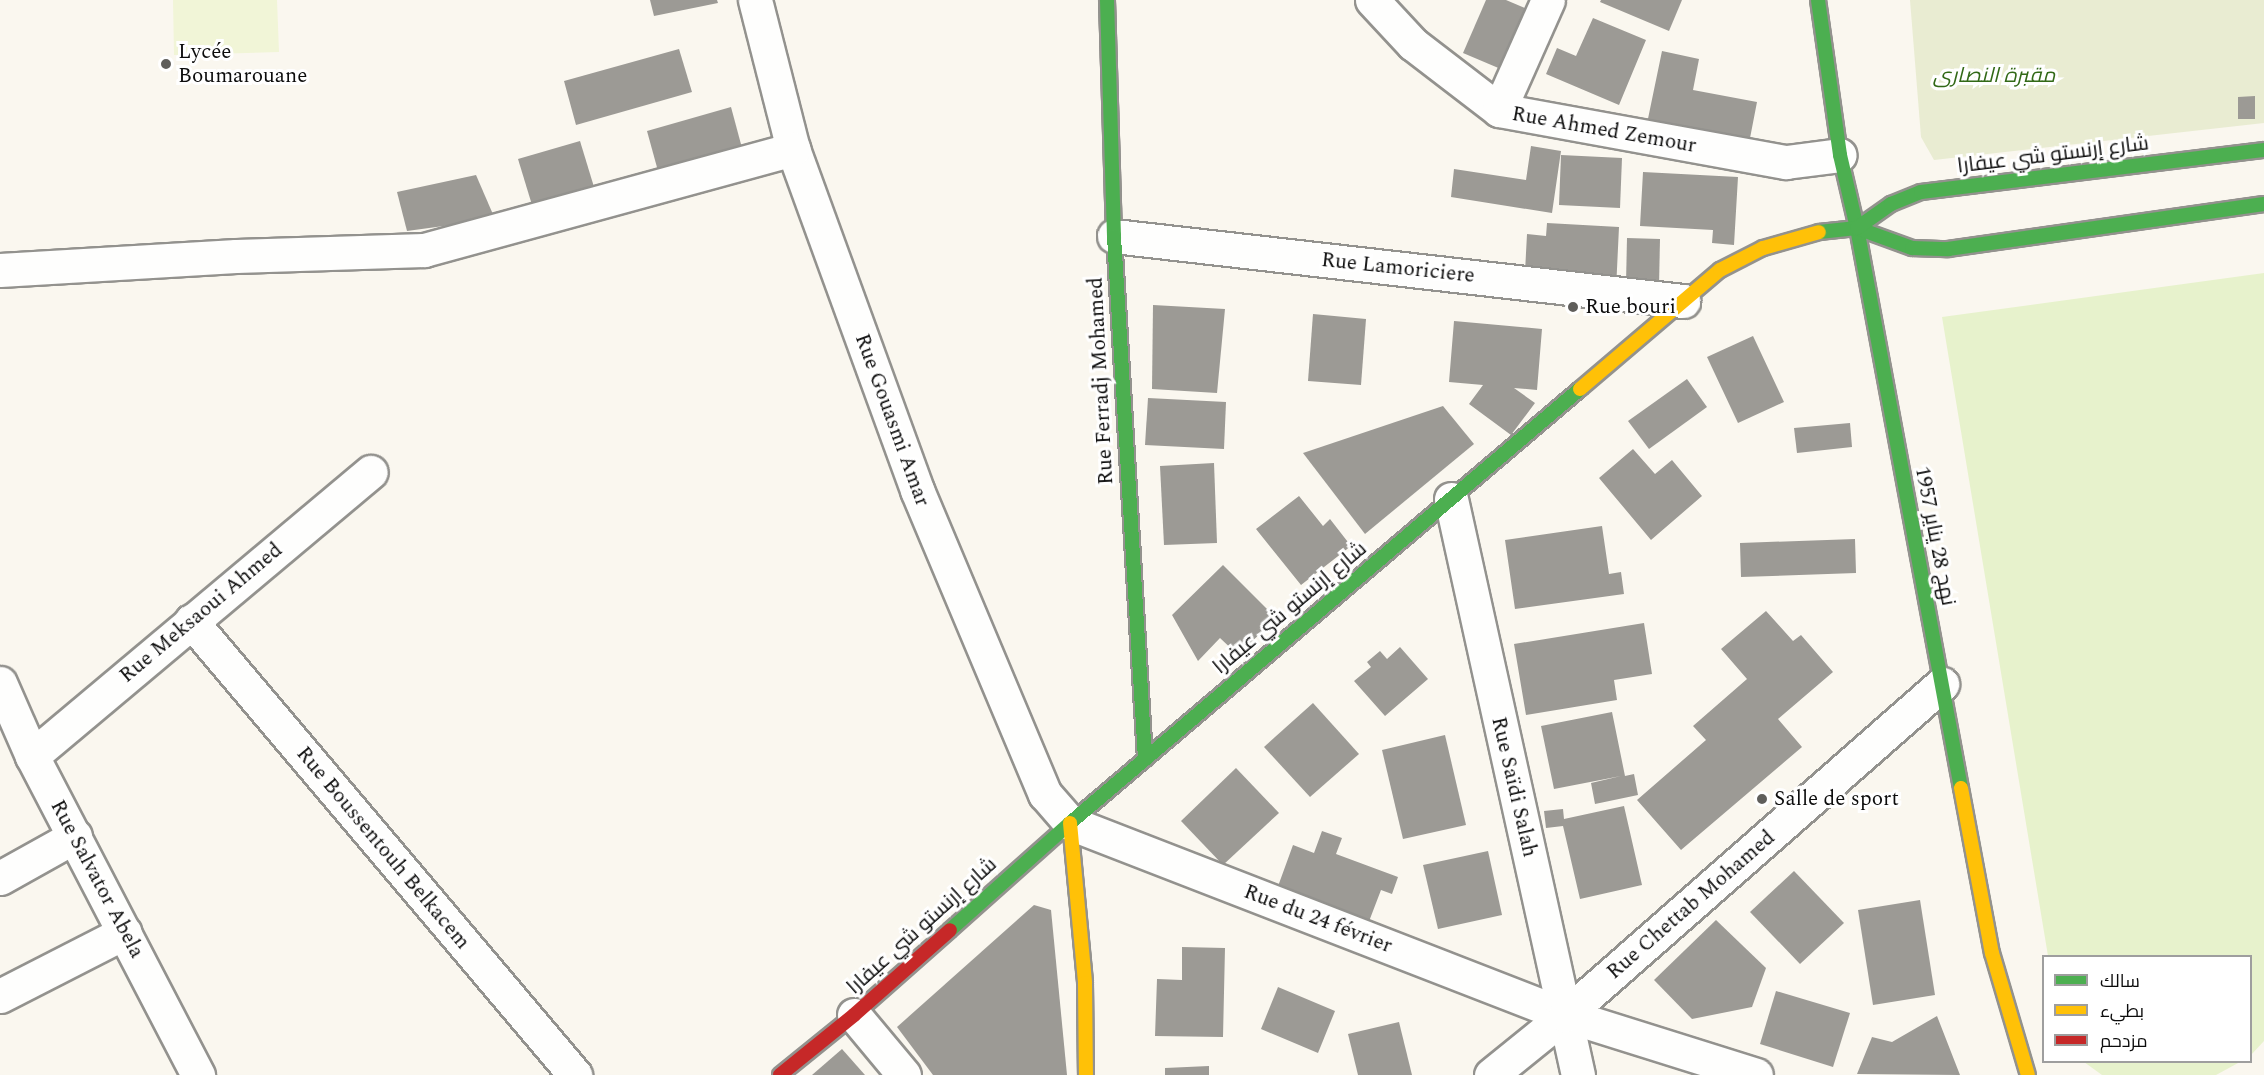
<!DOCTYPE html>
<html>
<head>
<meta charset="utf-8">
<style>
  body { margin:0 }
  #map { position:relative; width:2264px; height:1075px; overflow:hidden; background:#faf7ef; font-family:Spectral,Cairo,serif }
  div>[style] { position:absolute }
  .green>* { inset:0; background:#e7f2cc }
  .cemetery>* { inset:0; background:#e9ecd2 }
  .pitch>* { inset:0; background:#f1f5d7 }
  .building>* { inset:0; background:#9c9a95 }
  .roads { filter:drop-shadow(2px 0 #93928e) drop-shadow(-2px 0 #93928e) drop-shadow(0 2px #93928e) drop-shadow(0 -2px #93928e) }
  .street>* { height:33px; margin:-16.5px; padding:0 16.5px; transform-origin:16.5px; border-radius:16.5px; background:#fefefd }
  .fast>* { height:14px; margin:-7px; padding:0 7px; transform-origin:7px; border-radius:7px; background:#4caf50 }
  .slow>* { height:14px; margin:-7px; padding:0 7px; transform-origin:7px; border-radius:7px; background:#ffc107 }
  .jam>* { height:14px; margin:-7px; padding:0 7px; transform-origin:7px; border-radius:7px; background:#c62828 }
  .dots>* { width:16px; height:16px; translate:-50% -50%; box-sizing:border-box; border:3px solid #fff; border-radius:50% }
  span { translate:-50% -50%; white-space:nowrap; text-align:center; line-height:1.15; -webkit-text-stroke:6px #fff; paint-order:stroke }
  .poi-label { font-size:21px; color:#0c0c0c }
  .left { translate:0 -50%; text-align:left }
  .park-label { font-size:21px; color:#326917; font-style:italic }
  .street-label { font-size:21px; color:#0c0c0c }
  .legend { position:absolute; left:2042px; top:955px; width:210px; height:108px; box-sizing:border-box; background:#fff; border:2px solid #9e9e9e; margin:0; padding:8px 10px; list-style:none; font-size:18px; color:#0c0c0c }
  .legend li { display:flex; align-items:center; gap:12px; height:30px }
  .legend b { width:30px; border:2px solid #9e9e9e }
</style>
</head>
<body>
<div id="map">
  <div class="green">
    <i style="clip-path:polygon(2264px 273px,2264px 1041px,2251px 1055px,2250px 956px,2048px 956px,1942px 317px)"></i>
    <i style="clip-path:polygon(2084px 1062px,2240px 1062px,2216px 1075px,2102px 1075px)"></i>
  </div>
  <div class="cemetery">
    <i style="clip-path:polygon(1910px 0,2264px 0,2264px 123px,1934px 160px,1921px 137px)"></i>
  </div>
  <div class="pitch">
    <i style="clip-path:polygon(173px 0,277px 0,279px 52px,174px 55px)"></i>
  </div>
  <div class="building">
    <i style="clip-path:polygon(650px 0,717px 0,718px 3px,654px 16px)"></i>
    <i style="clip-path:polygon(1486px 0,1506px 0,1548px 18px,1522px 78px,1463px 53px)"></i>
    <i style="clip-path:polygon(1601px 0,1682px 0,1669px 31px,1600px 2px)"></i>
    <i style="clip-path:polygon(1593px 18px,1646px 40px,1619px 105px,1546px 74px,1557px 48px,1576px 56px)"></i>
    <i style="clip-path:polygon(679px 49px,692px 92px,576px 125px,564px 81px)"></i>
    <i style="clip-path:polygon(1662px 51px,1699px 59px,1693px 90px,1757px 102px,1745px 164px,1644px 138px)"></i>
    <i style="clip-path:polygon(2255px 96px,2255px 119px,2238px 119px,2238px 97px)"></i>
    <i style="clip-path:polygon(731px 107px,742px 148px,658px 171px,647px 131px)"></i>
    <i style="clip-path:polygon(580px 141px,594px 187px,532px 205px,518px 159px)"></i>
    <i style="clip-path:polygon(1531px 146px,1561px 151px,1552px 213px,1451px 197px,1454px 169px,1526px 180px)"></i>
    <i style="clip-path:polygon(1561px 155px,1622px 158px,1620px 208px,1559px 205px)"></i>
    <i style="clip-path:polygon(1643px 172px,1738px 177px,1734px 245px,1712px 243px,1713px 230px,1640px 226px)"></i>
    <i style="clip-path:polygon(476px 175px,495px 219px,407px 231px,397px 192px)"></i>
    <i style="clip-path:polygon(1547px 223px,1619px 227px,1616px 290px,1525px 272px,1527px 234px,1546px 236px)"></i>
    <i style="clip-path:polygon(1627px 238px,1660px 239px,1659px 286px,1626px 284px)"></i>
    <i style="clip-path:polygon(1153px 305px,1225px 309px,1217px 393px,1152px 389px)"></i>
    <i style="clip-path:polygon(1313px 314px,1366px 319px,1361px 385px,1308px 381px)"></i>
    <i style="clip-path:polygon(1454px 321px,1542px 329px,1537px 390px,1514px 388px,1535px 403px,1511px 435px,1469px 404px,1483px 385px,1449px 382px)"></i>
    <i style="clip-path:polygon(1753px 336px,1784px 402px,1738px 423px,1707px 357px)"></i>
    <i style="clip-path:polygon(1687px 379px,1707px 407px,1649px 449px,1628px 421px)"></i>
    <i style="clip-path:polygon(1148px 398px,1226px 402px,1224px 449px,1145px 445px)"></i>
    <i style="clip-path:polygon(1443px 406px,1474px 444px,1365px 534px,1303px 453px)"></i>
    <i style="clip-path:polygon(1850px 423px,1852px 447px,1797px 453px,1794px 428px)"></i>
    <i style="clip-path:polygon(1633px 449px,1655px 474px,1672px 460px,1702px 496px,1651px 540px,1599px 478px)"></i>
    <i style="clip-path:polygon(1214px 463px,1217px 543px,1164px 545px,1160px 466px)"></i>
    <i style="clip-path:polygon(1299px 496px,1323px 526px,1330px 519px,1351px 546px,1301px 585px,1256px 529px)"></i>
    <i style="clip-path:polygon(1602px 526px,1609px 574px,1621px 572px,1624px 594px,1515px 609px,1505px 540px)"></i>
    <i style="clip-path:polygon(1855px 539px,1856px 573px,1741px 577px,1740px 543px)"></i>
    <i style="clip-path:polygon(1223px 565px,1276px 618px,1238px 655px,1220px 638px,1198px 661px,1172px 615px)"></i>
    <i style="clip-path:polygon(1766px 611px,1793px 641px,1801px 635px,1833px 672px,1778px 719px,1802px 747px,1681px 850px,1637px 800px,1706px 740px,1693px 726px,1747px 679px,1721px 649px)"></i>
    <i style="clip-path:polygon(1644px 623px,1652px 674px,1614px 680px,1617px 700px,1526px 715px,1514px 644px)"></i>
    <i style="clip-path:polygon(1400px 647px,1428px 679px,1385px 716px,1354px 681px,1371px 667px,1367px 662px,1380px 651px,1387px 659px)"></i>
    <i style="clip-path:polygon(1313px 703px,1359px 754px,1310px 797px,1264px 747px)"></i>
    <i style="clip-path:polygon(1612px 712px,1625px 776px,1634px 774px,1638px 795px,1595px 804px,1591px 783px,1621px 776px,1554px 789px,1541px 726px)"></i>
    <i style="clip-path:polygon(1445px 735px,1466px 825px,1403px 839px,1382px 750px)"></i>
    <i style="clip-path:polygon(1236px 768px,1279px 813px,1223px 865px,1181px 821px)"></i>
    <i style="clip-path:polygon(1624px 806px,1642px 885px,1580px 899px,1563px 826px,1546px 828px,1544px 811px,1563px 809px,1564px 819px)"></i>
    <i style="clip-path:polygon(1322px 831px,1342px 838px,1336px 854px,1398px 877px,1392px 894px,1381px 890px,1368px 924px,1277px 889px,1293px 845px,1314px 853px)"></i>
    <i style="clip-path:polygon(1488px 851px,1502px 915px,1438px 929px,1423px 865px)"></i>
    <i style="clip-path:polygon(1794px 871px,1844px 923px,1800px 964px,1750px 912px)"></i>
    <i style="clip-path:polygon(1920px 900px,1935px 995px,1873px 1005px,1858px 910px)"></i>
    <i style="clip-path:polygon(1034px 905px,1051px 910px,1067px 1075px,933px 1075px,897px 1027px)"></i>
    <i style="clip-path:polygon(1716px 920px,1766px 968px,1752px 1007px,1692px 1019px,1654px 980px)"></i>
    <i style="clip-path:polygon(1182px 947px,1225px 948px,1223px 1037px,1155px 1036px,1157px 979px,1182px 980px)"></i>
    <i style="clip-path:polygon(1278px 987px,1335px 1011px,1318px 1053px,1261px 1029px)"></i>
    <i style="clip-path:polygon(1776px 991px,1850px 1013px,1833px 1067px,1760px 1044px)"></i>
    <i style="clip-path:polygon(1937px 1016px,1960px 1075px,1857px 1074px,1872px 1037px,1892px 1042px)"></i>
    <i style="clip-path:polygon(1399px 1022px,1412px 1075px,1358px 1075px,1348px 1034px)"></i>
    <i style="clip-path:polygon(842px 1049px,865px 1075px,812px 1075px)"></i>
    <i style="clip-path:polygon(1209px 1066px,1209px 1075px,1165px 1075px,1165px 1068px)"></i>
  </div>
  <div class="roads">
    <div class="street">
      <i style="left:755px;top:0;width:154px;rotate:75.7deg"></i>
      <i style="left:793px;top:149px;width:363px;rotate:70deg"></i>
      <i style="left:917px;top:490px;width:330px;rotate:67.2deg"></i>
      <i style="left:1045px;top:794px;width:38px;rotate:49deg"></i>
      <i style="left:1070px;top:823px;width:531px;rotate:21.2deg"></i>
      <i style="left:1565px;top:1015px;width:200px;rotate:17.4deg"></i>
      <i style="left:1372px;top:0;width:60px;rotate:47deg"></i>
      <i style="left:1413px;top:44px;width:108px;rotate:37.5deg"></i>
      <i style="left:1499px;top:110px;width:292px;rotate:10.3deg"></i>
      <i style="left:1786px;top:162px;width:54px;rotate:-7.4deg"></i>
      <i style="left:1499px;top:110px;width:120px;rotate:-66deg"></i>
      <i style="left:1114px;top:236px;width:573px;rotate:6.52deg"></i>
      <i style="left:0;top:270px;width:236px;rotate:-3.4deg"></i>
      <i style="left:236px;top:256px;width:188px;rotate:-1.8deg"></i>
      <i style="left:424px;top:250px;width:383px;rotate:-15.3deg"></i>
      <i style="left:1451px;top:499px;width:590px;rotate:77.57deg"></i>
      <i style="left:191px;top:621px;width:595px;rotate:49.77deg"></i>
      <i style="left:0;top:683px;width:80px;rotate:66.3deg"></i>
      <i style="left:32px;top:756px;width:360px;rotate:62.5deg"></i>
      <i style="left:32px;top:756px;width:442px;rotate:-40deg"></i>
      <i style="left:0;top:878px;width:86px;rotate:-29.2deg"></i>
      <i style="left:0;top:996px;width:140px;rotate:-27.1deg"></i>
      <i style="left:854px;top:1015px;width:78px;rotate:50.2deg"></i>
      <i style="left:1491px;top:1075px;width:95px;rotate:-39deg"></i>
      <i style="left:1565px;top:1015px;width:502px;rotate:-41.28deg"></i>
    </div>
    <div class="fast">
      <i style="left:1107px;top:0;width:236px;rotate:88.3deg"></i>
      <i style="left:1114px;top:236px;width:524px;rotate:86.61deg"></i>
      <i style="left:1818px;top:0;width:157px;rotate:81.9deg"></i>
      <i style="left:1840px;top:155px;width:75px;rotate:76.9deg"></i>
      <i style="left:1857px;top:228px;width:570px;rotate:79.48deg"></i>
      <i style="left:1857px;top:228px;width:59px;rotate:20deg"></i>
      <i style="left:1912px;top:248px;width:36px;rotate:2deg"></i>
      <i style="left:1948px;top:249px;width:319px;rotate:-8.1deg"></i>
      <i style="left:1819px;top:232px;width:38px;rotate:-6deg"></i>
      <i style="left:1857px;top:228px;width:42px;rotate:-35.2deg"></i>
      <i style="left:1891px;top:204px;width:32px;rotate:-22deg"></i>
      <i style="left:1921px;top:192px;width:346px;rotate:-7deg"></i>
      <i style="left:950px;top:930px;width:161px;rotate:-41.7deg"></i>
      <i style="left:1070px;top:823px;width:670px;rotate:-40.4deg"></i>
    </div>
    <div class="slow">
      <i style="left:1580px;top:389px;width:184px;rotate:-40.4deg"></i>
      <i style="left:1720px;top:270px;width:48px;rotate:-27.1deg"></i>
      <i style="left:1763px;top:248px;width:58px;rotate:-15.9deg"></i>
      <i style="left:1961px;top:788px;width:168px;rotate:79.4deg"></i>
      <i style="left:1992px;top:953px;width:127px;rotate:73.6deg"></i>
      <i style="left:1070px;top:823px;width:161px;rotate:84.6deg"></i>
      <i style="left:1085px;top:983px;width:92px;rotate:89.4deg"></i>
    </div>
    <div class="jam">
      <i style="left:780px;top:1075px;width:95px;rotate:-39deg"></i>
      <i style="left:854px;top:1015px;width:128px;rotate:-41.5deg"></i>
    </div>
  </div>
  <div class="dots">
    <i style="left:166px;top:64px;background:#5f5e5b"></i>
    <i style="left:1573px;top:307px;background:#5f5e5b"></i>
    <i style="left:1762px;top:799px;background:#5f5e5b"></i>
  </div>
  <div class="poi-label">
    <span class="left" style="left:178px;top:64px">Lycée<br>Boumarouane</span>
    <span class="left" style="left:1585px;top:307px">Rue bouri</span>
    <span class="left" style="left:1774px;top:799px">Salle de sport</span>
  </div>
  <div class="park-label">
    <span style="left:1994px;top:76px">مقبرة النصارى</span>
  </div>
  <div class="street-label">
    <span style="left:1604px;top:130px;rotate:10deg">Rue Ahmed Zemour</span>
    <span style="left:2053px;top:155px;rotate:-7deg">شارع إرنستو شي عيفارا</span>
    <span style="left:1398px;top:268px;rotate:6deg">Rue Lamoriciere</span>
    <span style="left:1101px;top:381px;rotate:-93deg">Rue Ferradj Mohamed</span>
    <span style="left:892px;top:420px;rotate:70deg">Rue Gouasmi Amar</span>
    <span style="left:1935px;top:536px;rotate:79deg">نهج 28 يناير 1957</span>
    <span style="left:1290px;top:608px;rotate:-40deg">شارع إرنستو شي عيفارا</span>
    <span style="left:201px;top:613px;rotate:-40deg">Rue Meksaoui Ahmed</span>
    <span style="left:1514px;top:787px;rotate:77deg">Rue Saïdi Salah</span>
    <span style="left:383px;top:848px;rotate:50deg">Rue Boussentouh Belkacem</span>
    <span style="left:97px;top:879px;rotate:62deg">Rue Salvator Abela</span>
    <span style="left:1691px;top:905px;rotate:-41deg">Rue Chettab Mohamed</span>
    <span style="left:1318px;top:919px;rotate:21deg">Rue du 24 février</span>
    <span style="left:922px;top:926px;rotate:-42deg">شارع إرنستو شي عيفارا</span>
  </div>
  <ul class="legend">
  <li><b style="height:8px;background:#4caf50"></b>سالك</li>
  <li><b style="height:8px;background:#ffc107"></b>بطيء</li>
  <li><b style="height:8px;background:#c62828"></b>مزدحم</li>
  </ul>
</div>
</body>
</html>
